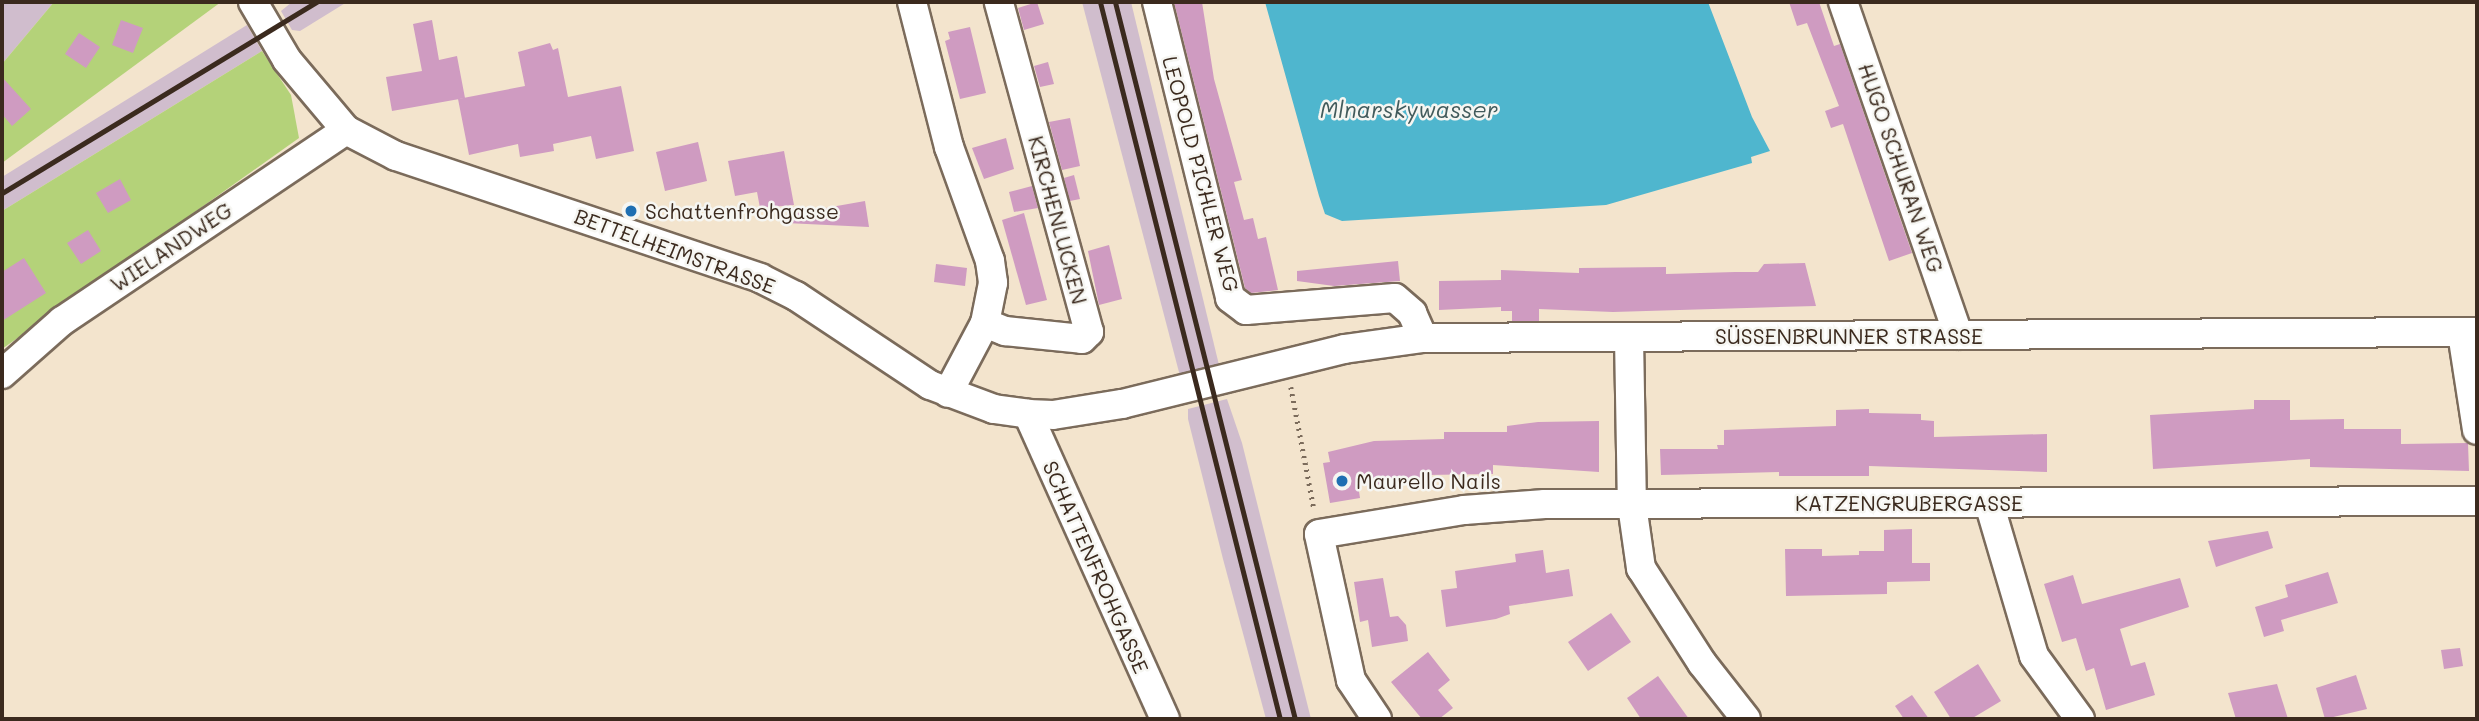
<!DOCTYPE html>
<html>
<head>
<meta charset="utf-8">
<style>
  body { margin:0 }
  #map { position:relative; width:2479px; height:721px; overflow:hidden; background:#f3e4cd; font-family:Mali,sans-serif }
  div>[style] { position:absolute }
  .industrial>* { inset:0; background:#d0bdcd }
  .green>* { inset:0; background:#b4d279 }
  .water>* { inset:0; background:#4fb6ce }
  .building>* { inset:0; background:#cf9bc1 }
  .path>* { height:4.5px; margin-top:-2.25px; transform-origin:0; background:repeating-linear-gradient(90deg,#7b6b5b 0 2px,transparent 0 7px) }
  .roads { filter:drop-shadow(2px 0 #7b6b5b) drop-shadow(-2px 0 #7b6b5b) drop-shadow(0 2px #7b6b5b) drop-shadow(0 -2px #7b6b5b) }
  .minor>* { height:28px; margin:-14px; padding:0 14px; transform-origin:14px; border-radius:14px; background:#fff }
  .rail>* { height:5px; margin:-2.5px; padding:0 2.5px; transform-origin:2.5px; border-radius:2.5px; background:#3b2a1e }
  .dots>* { width:19px; height:19px; translate:-50% -50%; box-sizing:border-box; border:4px solid #f6f6f2; border-radius:50% }
  span { translate:-50% -50%; white-space:nowrap; text-align:center; line-height:1.15; -webkit-text-stroke:5px #f6f6f2; paint-order:stroke }
  .street-label { font-size:21px; color:#3b2a1e }
  .poi-label { font-size:21px; color:#3b2a1e }
  .left { translate:0 -50%; text-align:left }
  .water-label { font-size:23px; color:#425b5c; font-style:italic }
  .frame { position:absolute; inset:0; border:4px solid #3b2a1e; pointer-events:none }
</style>
</head>
<body>
<div id="map">
  <div class="industrial">
    <i style="clip-path:polygon(2px 2px,54px 2px,2px 64px)"></i>
    <i style="clip-path:polygon(292px 2px,347px 2px,300px 31px,292px 30px,281px 11px)"></i>
    <i style="clip-path:polygon(1082px 2px,1131px 2px,1219px 365px,1180px 376px)"></i>
    <i style="clip-path:polygon(247px 25px,262px 51px,2px 211px,2px 177px)"></i>
    <i style="clip-path:polygon(1227px 399px,1242px 443px,1311px 719px,1266px 719px,1223px 559px,1188px 419px,1188px 409px)"></i>
  </div>
  <div class="green">
    <i style="clip-path:polygon(54px 2px,221px 2px,2px 163px,2px 64px)"></i>
    <i style="clip-path:polygon(262px 51px,291px 95px,299px 138px,2px 349px,2px 211px)"></i>
  </div>
  <div class="water">
    <i style="clip-path:polygon(1265px 2px,1708px 2px,1752px 117px,1770px 151px,1751px 157px,1752px 163px,1606px 205px,1342px 221px,1325px 214px,1319px 196px)"></i>
  </div>
  <div class="building">
    <i style="clip-path:polygon(1037px 2px,1044px 24px,1024px 30px,1018px 8px)"></i>
    <i style="clip-path:polygon(1174px 2px,1202px 2px,1214px 79px,1242px 180px,1234px 182px,1244px 220px,1253px 218px,1258px 239px,1266px 237px,1278px 290px,1251px 293px,1245px 288px)"></i>
    <i style="clip-path:polygon(1789px 2px,1819px 2px,1834px 46px,1840px 44px,1912px 253px,1889px 261px,1843px 124px,1831px 128px,1825px 111px,1839px 106px,1807px 23px,1797px 26px)"></i>
    <i style="clip-path:polygon(121px 20px,143px 28px,133px 53px,112px 45px)"></i>
    <i style="clip-path:polygon(432px 20px,439px 60px,457px 56px,465px 98px,392px 111px,386px 77px,422px 71px,413px 24px)"></i>
    <i style="clip-path:polygon(970px 27px,986px 93px,960px 99px,945px 41px,950px 39px,948px 32px)"></i>
    <i style="clip-path:polygon(79px 33px,100px 47px,86px 68px,65px 54px)"></i>
    <i style="clip-path:polygon(550px 43px,553px 50px,558px 48px,568px 97px,621px 86px,634px 151px,596px 159px,591px 136px,553px 144px,554px 151px,520px 157px,518px 144px,469px 155px,458px 99px,525px 86px,518px 52px)"></i>
    <i style="clip-path:polygon(1048px 62px,1054px 84px,1040px 87px,1034px 66px)"></i>
    <i style="clip-path:polygon(2px 77px,31px 109px,12px 126px,2px 114px)"></i>
    <i style="clip-path:polygon(1070px 118px,1080px 166px,1062px 170px,1049px 122px)"></i>
    <i style="clip-path:polygon(1006px 138px,1014px 169px,984px 179px,972px 148px)"></i>
    <i style="clip-path:polygon(698px 142px,707px 181px,665px 191px,656px 152px)"></i>
    <i style="clip-path:polygon(784px 151px,794px 205px,760px 208px,757px 192px,735px 196px,728px 161px)"></i>
    <i style="clip-path:polygon(1074px 175px,1080px 199px,1070px 201px,1064px 178px)"></i>
    <i style="clip-path:polygon(120px 179px,131px 200px,108px 213px,96px 193px)"></i>
    <i style="clip-path:polygon(1032px 186px,1038px 208px,1014px 212px,1009px 192px)"></i>
    <i style="clip-path:polygon(865px 201px,869px 227px,786px 223px,786px 215px)"></i>
    <i style="clip-path:polygon(1024px 213px,1047px 300px,1026px 305px,1002px 220px)"></i>
    <i style="clip-path:polygon(88px 230px,101px 251px,81px 264px,67px 243px)"></i>
    <i style="clip-path:polygon(1109px 245px,1122px 299px,1099px 305px,1088px 251px)"></i>
    <i style="clip-path:polygon(24px 258px,46px 293px,2px 321px,2px 272px)"></i>
    <i style="clip-path:polygon(1398px 261px,1400px 281px,1334px 286px,1297px 281px,1297px 271px)"></i>
    <i style="clip-path:polygon(1805px 263px,1816px 306px,1613px 312px,1539px 309px,1539px 321px,1512px 321px,1512px 311px,1501px 311px,1501px 307px,1439px 310px,1439px 281px,1501px 280px,1501px 270px,1579px 273px,1579px 268px,1666px 267px,1666px 274px,1735px 272px,1758px 272px,1764px 264px)"></i>
    <i style="clip-path:polygon(936px 264px,967px 268px,965px 286px,934px 282px)"></i>
    <i style="clip-path:polygon(2254px 400px,2290px 400px,2290px 420px,2344px 419px,2344px 429px,2401px 429px,2401px 444px,2468px 443px,2469px 471px,2310px 467px,2310px 459px,2153px 469px,2150px 415px,2254px 409px)"></i>
    <i style="clip-path:polygon(1869px 409px,1869px 413px,1921px 414px,1921px 420px,1934px 421px,1934px 437px,2047px 434px,2047px 472px,1869px 466px,1869px 476px,1779px 476px,1779px 472px,1661px 475px,1660px 449px,1718px 449px,1717px 445px,1724px 445px,1724px 430px,1836px 426px,1836px 410px)"></i>
    <i style="clip-path:polygon(1599px 421px,1599px 472px,1493px 465px,1493px 474px,1425px 475px,1425px 483px,1358px 485px,1360px 498px,1330px 503px,1323px 463px,1330px 462px,1328px 452px,1374px 441px,1444px 439px,1444px 432px,1507px 432px,1507px 426px,1538px 422px)"></i>
    <i style="clip-path:polygon(1912px 529px,1912px 563px,1930px 563px,1930px 581px,1887px 582px,1887px 594px,1786px 596px,1785px 549px,1822px 549px,1822px 556px,1859px 555px,1859px 551px,1884px 551px,1884px 530px)"></i>
    <i style="clip-path:polygon(2268px 531px,2273px 548px,2216px 567px,2208px 541px)"></i>
    <i style="clip-path:polygon(1543px 550px,1546px 573px,1569px 569px,1573px 596px,1509px 606px,1510px 614px,1496px 619px,1446px 627px,1441px 590px,1457px 588px,1455px 571px,1516px 562px,1515px 554px)"></i>
    <i style="clip-path:polygon(2328px 572px,2338px 603px,2281px 620px,2284px 631px,2264px 637px,2255px 607px,2288px 597px,2285px 585px)"></i>
    <i style="clip-path:polygon(2073px 575px,2082px 604px,2180px 578px,2189px 607px,2120px 629px,2131px 666px,2145px 662px,2155px 695px,2106px 710px,2094px 668px,2086px 671px,2076px 638px,2062px 642px,2044px 584px)"></i>
    <i style="clip-path:polygon(1383px 578px,1390px 617px,1398px 616px,1406px 625px,1408px 641px,1372px 647px,1368px 620px,1360px 622px,1354px 582px)"></i>
    <i style="clip-path:polygon(1611px 613px,1631px 642px,1588px 671px,1568px 642px)"></i>
    <i style="clip-path:polygon(2460px 648px,2463px 666px,2444px 669px,2441px 650px)"></i>
    <i style="clip-path:polygon(1428px 652px,1450px 680px,1438px 690px,1453px 708px,1439px 719px,1422px 719px,1391px 682px)"></i>
    <i style="clip-path:polygon(1978px 664px,2001px 701px,1971px 719px,1951px 719px,1934px 692px)"></i>
    <i style="clip-path:polygon(2356px 675px,2367px 709px,2325px 719px,2316px 688px)"></i>
    <i style="clip-path:polygon(1658px 676px,1689px 719px,1641px 719px,1627px 698px)"></i>
    <i style="clip-path:polygon(2277px 684px,2288px 719px,2236px 719px,2228px 693px)"></i>
    <i style="clip-path:polygon(1912px 695px,1929px 719px,1904px 719px,1895px 706px)"></i>
  </div>
  <div class="path">
    <i style="left:1291px;top:387px;width:124px;rotate:79.3deg"></i>
  </div>
  <div class="roads">
    <div class="minor">
      <i style="left:253px;top:2px;width:67px;rotate:59.6deg"></i>
      <i style="left:287px;top:60px;width:92px;rotate:49.9deg"></i>
      <i style="left:346px;top:130px;width:56px;rotate:27.5deg"></i>
      <i style="left:396px;top:156px;width:384px;rotate:18.5deg"></i>
      <i style="left:760px;top:278px;width:40px;rotate:26.6deg"></i>
      <i style="left:796px;top:296px;width:161px;rotate:33.6deg"></i>
      <i style="left:930px;top:385px;width:68px;rotate:20.6deg"></i>
      <i style="left:994px;top:409px;width:34px;rotate:8deg"></i>
      <i style="left:1028px;top:414px;width:25px;rotate:2deg"></i>
      <i style="left:1053px;top:415px;width:70px;rotate:-9.1deg"></i>
      <i style="left:1122px;top:404px;width:229px;rotate:-13.9deg"></i>
      <i style="left:1344px;top:349px;width:80px;rotate:-7.9deg"></i>
      <i style="left:1423px;top:338px;width:1054px;rotate:-0.33deg"></i>
      <i style="left:912px;top:2px;width:150px;rotate:75.7deg"></i>
      <i style="left:949px;top:147px;width:121px;rotate:70.2deg"></i>
      <i style="left:990px;top:261px;width:22px;rotate:82deg"></i>
      <i style="left:993px;top:283px;width:41px;rotate:101.3deg"></i>
      <i style="left:985px;top:323px;width:79px;rotate:117.9deg"></i>
      <i style="left:1157px;top:2px;width:305px;rotate:76.1deg"></i>
      <i style="left:1230px;top:298px;width:20px;rotate:37deg"></i>
      <i style="left:1246px;top:310px;width:149px;rotate:-4.6deg"></i>
      <i style="left:1395px;top:298px;width:23px;rotate:41deg"></i>
      <i style="left:1412px;top:313px;width:27px;rotate:66deg"></i>
      <i style="left:1843px;top:2px;width:352px;rotate:70.9deg"></i>
      <i style="left:985px;top:323px;width:22px;rotate:22deg"></i>
      <i style="left:1005px;top:331px;width:77px;rotate:5.9deg"></i>
      <i style="left:1082px;top:339px;width:10px;rotate:-45deg"></i>
      <i style="left:1089px;top:332px;width:342px;rotate:-105.3deg"></i>
      <i style="left:2462px;top:333px;width:98px;rotate:81.2deg"></i>
      <i style="left:1629px;top:337px;width:168px;rotate:89deg"></i>
      <i style="left:1632px;top:505px;width:64px;rotate:81.9deg"></i>
      <i style="left:1641px;top:568px;width:113px;rotate:57.3deg"></i>
      <i style="left:1702px;top:663px;width:71px;rotate:51.8deg"></i>
      <i style="left:2px;top:374px;width:80px;rotate:-41.5deg"></i>
      <i style="left:62px;top:321px;width:342px;rotate:-33.9deg"></i>
      <i style="left:1028px;top:414px;width:334px;rotate:65.8deg"></i>
      <i style="left:1989px;top:503px;width:159px;rotate:73.6deg"></i>
      <i style="left:2034px;top:656px;width:78px;rotate:53.9deg"></i>
      <i style="left:1377px;top:719px;width:47px;rotate:-123.7deg"></i>
      <i style="left:1351px;top:680px;width:149px;rotate:-102.4deg"></i>
      <i style="left:1319px;top:534px;width:147px;rotate:-9.4deg"></i>
      <i style="left:1464px;top:510px;width:81px;rotate:-4.2deg"></i>
      <i style="left:1545px;top:504px;width:932px;rotate:-0.18deg"></i>
    </div>
  </div>
  <div class="rail">
    <i style="left:1100px;top:2px;width:739px;rotate:75.91deg"></i>
    <i style="left:1115px;top:2px;width:739px;rotate:75.91deg"></i>
    <i style="left:2px;top:193px;width:368px;rotate:-31.3deg"></i>
  </div>
  <div class="dots">
    <i style="left:631px;top:211px;background:#1f6fb2"></i>
    <i style="left:1342px;top:481px;background:#1f6fb2"></i>
  </div>
  <div class="street-label">
    <span style="left:1901px;top:168px;rotate:71deg">HUGO SCHURAN WEG</span>
    <span style="left:1201px;top:174px;rotate:75deg">LEOPOLD PICHLER WEG</span>
    <span style="left:1058px;top:220px;rotate:75deg">KIRCHENLUCKEN</span>
    <span style="left:171px;top:247px;rotate:-34deg">WIELANDWEG</span>
    <span style="left:675px;top:251px;rotate:20deg">BETTELHEIMSTRASSE</span>
    <span style="left:1849px;top:336px">SÜSSENBRUNNER STRASSE</span>
    <span style="left:1909px;top:503px">KATZENGRUBERGASSE</span>
    <span style="left:1096px;top:567px;rotate:66deg">SCHATTENFROHGASSE</span>
  </div>
  <div class="poi-label">
    <span class="left" style="left:645px;top:211px">Schattenfrohgasse</span>
    <span class="left" style="left:1356px;top:481px">Maurello Nails</span>
  </div>
  <div class="water-label">
    <span style="left:1409px;top:109px">Mlnarskywasser</span>
  </div>
  <div class="frame"></div>
</div>
</body>
</html>
